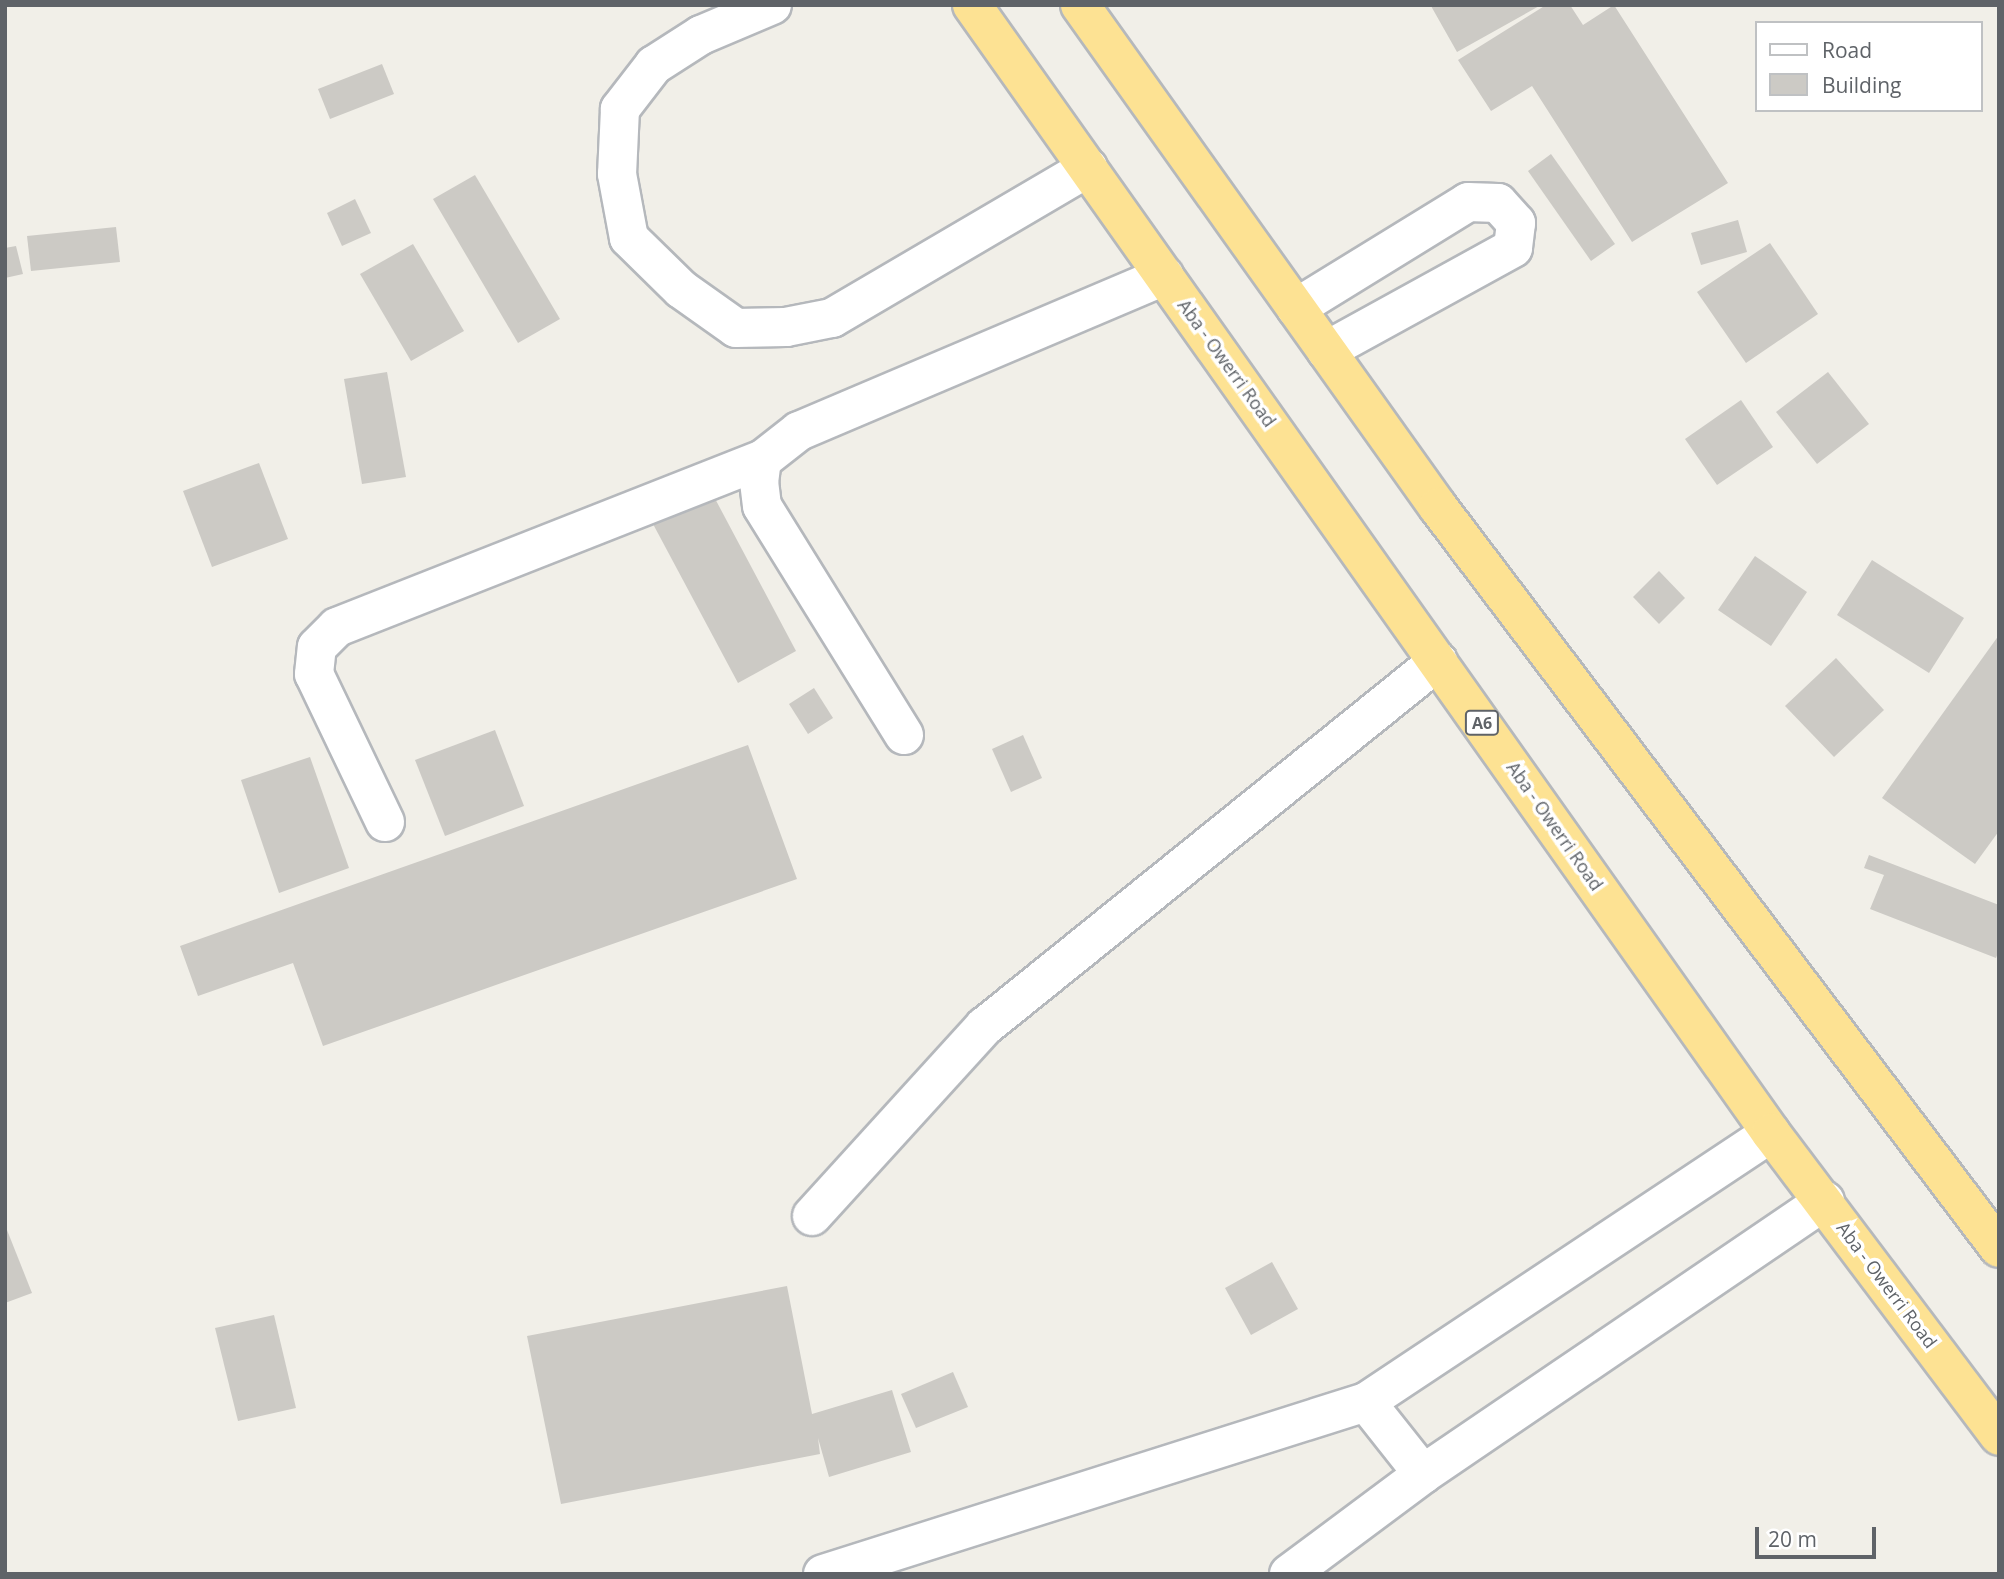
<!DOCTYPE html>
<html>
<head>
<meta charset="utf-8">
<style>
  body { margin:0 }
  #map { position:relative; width:2004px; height:1579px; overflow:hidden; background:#f1efe8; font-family:"Open Sans",sans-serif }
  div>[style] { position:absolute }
  .building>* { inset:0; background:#cccac5 }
  .roads { filter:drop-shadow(2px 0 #b5b8bc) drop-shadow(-2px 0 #b5b8bc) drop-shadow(0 2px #b5b8bc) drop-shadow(0 -2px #b5b8bc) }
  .minor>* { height:38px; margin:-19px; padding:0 19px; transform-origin:19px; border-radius:19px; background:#fff }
  .highway>* { height:38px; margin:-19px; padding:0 19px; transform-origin:19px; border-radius:19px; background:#fde293 }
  span { translate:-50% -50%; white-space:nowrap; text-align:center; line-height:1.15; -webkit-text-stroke:7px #fff; paint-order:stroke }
  .shield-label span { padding:2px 5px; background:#fff; border:2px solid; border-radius:5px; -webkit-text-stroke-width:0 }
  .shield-label { font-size:16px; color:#5f6368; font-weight:700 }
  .street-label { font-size:18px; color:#5f6368 }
  .frame { position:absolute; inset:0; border:7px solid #5f6368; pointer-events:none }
  .legend { position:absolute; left:1755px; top:21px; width:228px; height:91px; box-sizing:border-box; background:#fff; border:2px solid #bfc1c3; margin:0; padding:9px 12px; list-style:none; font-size:21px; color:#5f6368 }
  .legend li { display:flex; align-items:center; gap:14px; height:35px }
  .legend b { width:35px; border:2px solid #bfc1c3 }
  .scale { position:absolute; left:1755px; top:1527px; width:121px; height:32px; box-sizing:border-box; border:4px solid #5f6368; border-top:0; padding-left:9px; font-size:21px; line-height:24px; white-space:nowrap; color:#5f6368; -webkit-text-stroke:5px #fff; paint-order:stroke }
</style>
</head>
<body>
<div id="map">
  <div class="building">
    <i style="clip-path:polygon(1465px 5px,1466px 7px,1541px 5px,1457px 52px,1431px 6px)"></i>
    <i style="clip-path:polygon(1546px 5px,1570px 5px,1583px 25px,1614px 5px,1728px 183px,1632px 242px,1532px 86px,1491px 111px,1458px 60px)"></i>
    <i style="clip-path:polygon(382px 64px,394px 94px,330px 119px,318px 89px)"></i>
    <i style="clip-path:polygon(1551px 154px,1615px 244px,1591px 261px,1528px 171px)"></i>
    <i style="clip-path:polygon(475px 175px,560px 319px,518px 343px,433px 199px)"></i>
    <i style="clip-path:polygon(355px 199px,371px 233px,342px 246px,327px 213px)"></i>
    <i style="clip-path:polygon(1738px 220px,1747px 252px,1701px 265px,1691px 233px)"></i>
    <i style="clip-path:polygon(116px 227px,120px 262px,31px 271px,27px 236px)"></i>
    <i style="clip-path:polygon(1770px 243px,1818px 314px,1746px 363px,1697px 292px)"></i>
    <i style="clip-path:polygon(413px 244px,464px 331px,411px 361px,360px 274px)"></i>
    <i style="clip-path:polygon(16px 246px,23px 274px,5px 278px,5px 248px)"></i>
    <i style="clip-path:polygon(387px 372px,406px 477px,362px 484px,344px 379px)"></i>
    <i style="clip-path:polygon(1828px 372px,1869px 424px,1817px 464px,1776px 412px)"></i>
    <i style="clip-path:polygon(1741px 400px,1773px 447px,1717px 485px,1685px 439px)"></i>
    <i style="clip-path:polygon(259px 463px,288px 539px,212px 567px,183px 491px)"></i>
    <i style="clip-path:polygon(712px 493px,796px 651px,738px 683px,653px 524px)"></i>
    <i style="clip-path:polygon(1755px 556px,1807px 592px,1771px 646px,1718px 610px)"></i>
    <i style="clip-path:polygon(1872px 560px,1964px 618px,1929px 673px,1837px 615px)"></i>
    <i style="clip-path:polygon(1659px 571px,1685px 598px,1659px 624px,1633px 597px)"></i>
    <i style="clip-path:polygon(1999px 635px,1999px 831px,1975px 864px,1882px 798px)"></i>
    <i style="clip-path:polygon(1836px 658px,1884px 710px,1834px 757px,1785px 706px)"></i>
    <i style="clip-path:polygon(814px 688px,833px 718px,808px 734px,789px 704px)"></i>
    <i style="clip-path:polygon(495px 730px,524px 806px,445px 836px,415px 760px)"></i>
    <i style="clip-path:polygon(1023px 735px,1042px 778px,1011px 792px,992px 749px)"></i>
    <i style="clip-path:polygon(748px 745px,797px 879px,323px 1046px,293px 963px,198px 996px,180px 946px)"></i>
    <i style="clip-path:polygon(310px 757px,349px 868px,279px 893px,241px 780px)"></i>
    <i style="clip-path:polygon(1869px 855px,1999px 905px,1999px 950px,1996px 958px,1870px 909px,1884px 875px,1864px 868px)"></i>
    <i style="clip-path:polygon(5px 1225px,32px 1293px,5px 1303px)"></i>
    <i style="clip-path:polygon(1272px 1262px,1298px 1309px,1251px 1335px,1225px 1288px)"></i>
    <i style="clip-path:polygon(787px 1286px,812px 1414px,892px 1390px,911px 1452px,829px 1477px,818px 1438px,820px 1454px,561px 1504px,527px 1336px)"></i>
    <i style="clip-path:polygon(274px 1315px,296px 1408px,238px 1421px,215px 1328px)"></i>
    <i style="clip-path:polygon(953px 1372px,968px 1407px,916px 1428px,901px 1394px)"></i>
  </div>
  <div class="roads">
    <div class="minor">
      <i style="left:772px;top:5px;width:77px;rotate:157.1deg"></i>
      <i style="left:701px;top:35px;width:56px;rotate:147.4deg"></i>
      <i style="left:654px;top:65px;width:56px;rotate:127.7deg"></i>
      <i style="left:620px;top:109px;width:65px;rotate:92.6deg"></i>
      <i style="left:617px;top:174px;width:65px;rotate:79.4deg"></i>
      <i style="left:629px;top:238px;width:73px;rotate:44.4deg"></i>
      <i style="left:681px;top:289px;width:67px;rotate:35.3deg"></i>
      <i style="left:736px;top:328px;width:50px;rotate:-1.1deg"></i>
      <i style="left:786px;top:327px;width:47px;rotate:-11.1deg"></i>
      <i style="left:832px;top:318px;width:297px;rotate:-30.4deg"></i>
      <i style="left:1296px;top:308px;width:202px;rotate:-31.6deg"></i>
      <i style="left:1468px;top:202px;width:30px;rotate:2deg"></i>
      <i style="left:1498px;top:203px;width:27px;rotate:48deg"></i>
      <i style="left:1516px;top:223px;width:25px;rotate:97deg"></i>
      <i style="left:1513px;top:248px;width:213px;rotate:151.2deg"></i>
      <i style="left:904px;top:735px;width:269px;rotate:-121.8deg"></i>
      <i style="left:762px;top:506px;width:23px;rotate:-97deg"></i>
      <i style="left:759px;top:483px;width:23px;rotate:-83deg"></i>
      <i style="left:762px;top:460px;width:47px;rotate:-38.1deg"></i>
      <i style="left:799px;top:431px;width:397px;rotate:-23deg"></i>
      <i style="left:385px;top:822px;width:164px;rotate:-115.6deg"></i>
      <i style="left:314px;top:674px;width:27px;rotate:-84deg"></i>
      <i style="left:317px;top:647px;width:28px;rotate:-45deg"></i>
      <i style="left:337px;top:627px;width:457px;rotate:-21.5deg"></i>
      <i style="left:812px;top:1216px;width:256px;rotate:-47.7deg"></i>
      <i style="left:984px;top:1027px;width:583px;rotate:-38.87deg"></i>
      <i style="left:1366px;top:1402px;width:92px;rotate:51.6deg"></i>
      <i style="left:823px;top:1574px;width:570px;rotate:-17.58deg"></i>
      <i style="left:1366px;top:1402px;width:486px;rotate:-33.6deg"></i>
      <i style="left:1289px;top:1574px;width:167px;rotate:-36.7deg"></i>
      <i style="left:1423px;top:1474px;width:486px;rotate:-34.2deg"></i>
    </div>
    <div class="highway">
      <i style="left:972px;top:5px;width:1382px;rotate:54.69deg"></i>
      <i style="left:1771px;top:1133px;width:379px;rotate:53deg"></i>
      <i style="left:1080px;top:5px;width:617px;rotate:54.51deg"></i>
      <i style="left:1438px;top:507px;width:929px;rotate:52.87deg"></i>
    </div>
  </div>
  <div class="shield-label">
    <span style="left:1482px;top:723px">A6</span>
  </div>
  <div class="street-label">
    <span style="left:1227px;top:363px;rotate:54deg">Aba - Owerri Road</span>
    <span style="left:1555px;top:826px;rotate:55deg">Aba - Owerri Road</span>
    <span style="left:1887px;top:1285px;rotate:53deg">Aba - Owerri Road</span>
  </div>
  <div class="frame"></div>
  <ul class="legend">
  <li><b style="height:9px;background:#fff"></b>Road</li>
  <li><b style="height:19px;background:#cccac5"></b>Building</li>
  </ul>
  <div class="scale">20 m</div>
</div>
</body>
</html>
